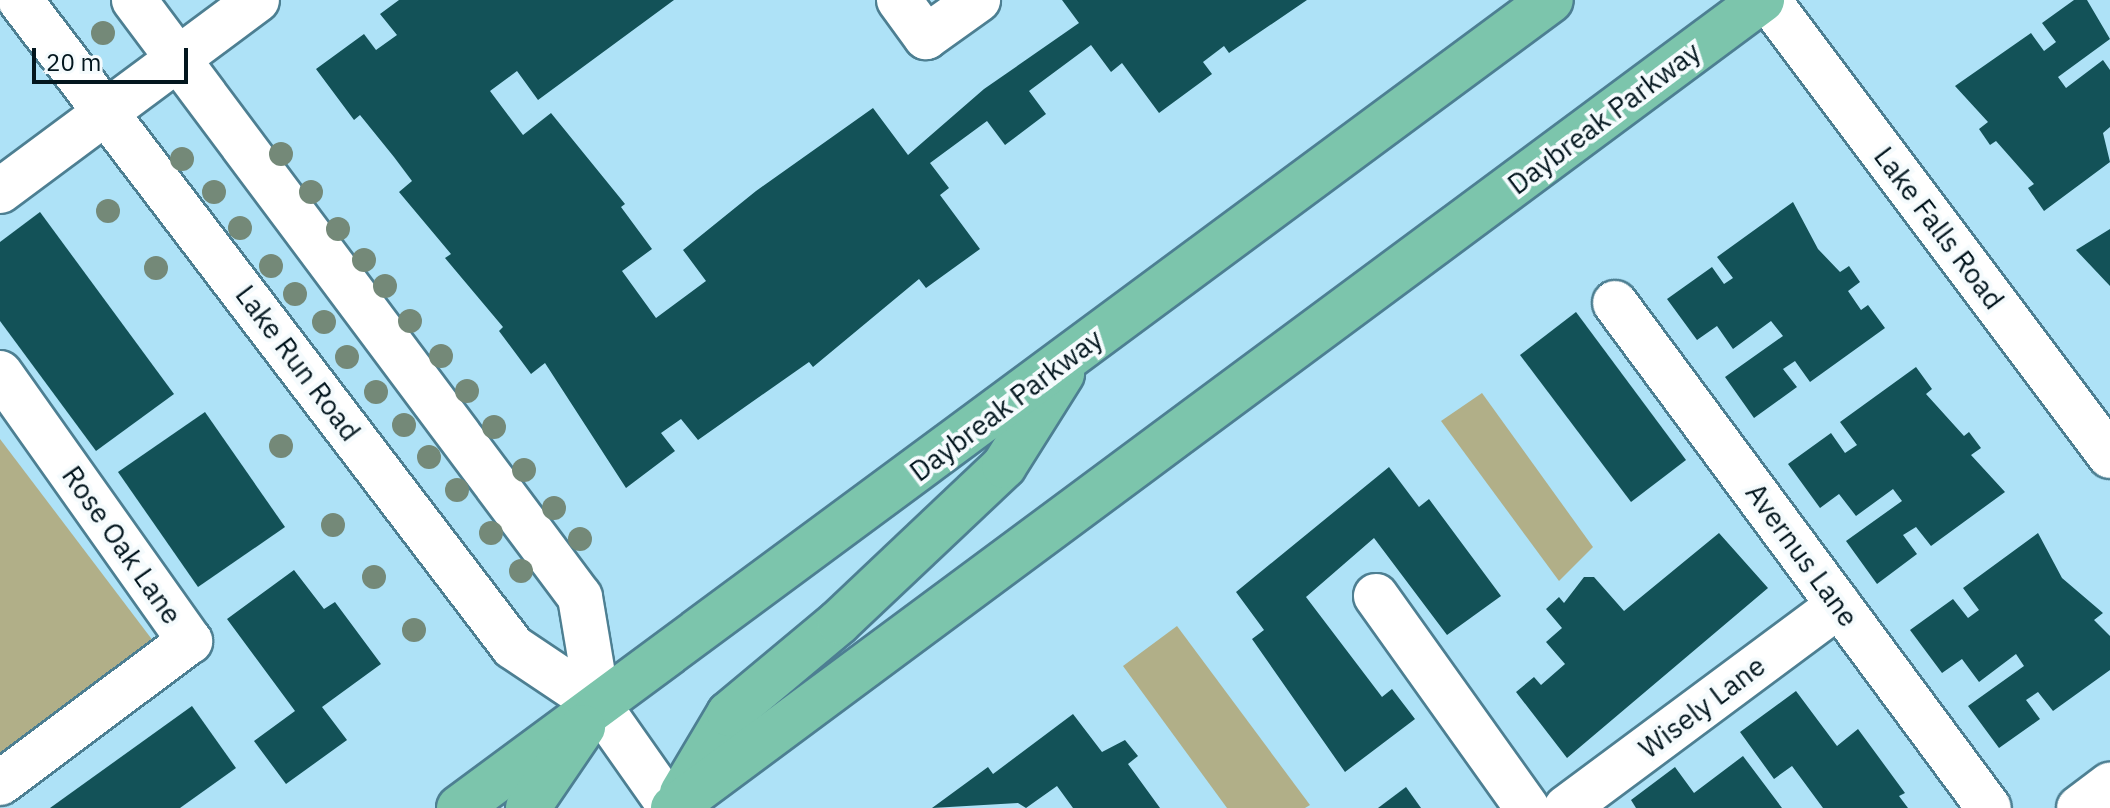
<!DOCTYPE html>
<html>
<head>
<meta charset="utf-8">
<style>
  body { margin:0 }
  #map { position:relative; width:2110px; height:808px; overflow:hidden; background:#aee2f7; font-family:"IBM Plex Sans",sans-serif }
  div>[style] { position:absolute }
  .green>* { inset:0; background:#b1af88 }
  .building>* { inset:0; background:#135258 }
  .roads { filter:drop-shadow(2px 0 #4d7f92) drop-shadow(-2px 0 #4d7f92) drop-shadow(0 2px #4d7f92) drop-shadow(0 -2px #4d7f92) }
  .minor>* { height:44px; margin:-22px; padding:0 22px; transform-origin:22px; border-radius:22px; background:#fff }
  .major>* { height:44px; margin:-22px; padding:0 22px; transform-origin:22px; border-radius:22px; background:#7cc5ac }
  .trees>* { width:24px; height:24px; margin:-12px; border-radius:50%; background:#748978 }
  span { translate:-50% -50%; white-space:nowrap; text-align:center; line-height:1.15; -webkit-text-stroke:8px #f5fbfd; paint-order:stroke }
  .street-label { font-size:28px; color:#03161e }
  .scale { position:absolute; left:32px; top:48px; width:156px; height:36px; box-sizing:border-box; border:4px solid #03161e; border-top:0; padding-left:10px; font-size:24px; line-height:28px; white-space:nowrap; color:#03161e; -webkit-text-stroke:6px #f5fbfd; paint-order:stroke }
</style>
</head>
<body>
<div id="map">
  <div class="green">
    <i style="clip-path:polygon(1482px 393px,1593px 547px,1559px 581px,1441px 421px)"></i>
    <i style="clip-path:polygon(0 439px,160px 650px,0 758px)"></i>
    <i style="clip-path:polygon(1177px 626px,1310px 805px,1305px 808px,1227px 808px,1123px 666px)"></i>
  </div>
  <div class="building">
    <i style="clip-path:polygon(399px 0,674px 0,538px 100px,517px 71px,490px 91px,523px 135px,551px 113px,625px 204px,621px 207px,652px 249px,622px 271px,656px 318px,706px 281px,683px 250px,756px 191px,873px 108px,908px 155px,984px 89px,1079px 23px,1062px 0,1307px 0,1229px 53px,1224px 46px,1203px 62px,1212px 74px,1159px 113px,1122px 63px,1111px 72px,1091px 45px,1029px 91px,1046px 114px,1005px 145px,987px 121px,930px 163px,949px 188px,940px 195px,980px 249px,926px 288px,919px 279px,813px 367px,809px 362px,698px 440px,681px 419px,661px 433px,675px 451px,626px 488px,545px 363px,531px 374px,499px 331px,503px 327px,445px 258px,451px 254px,399px 192px,412px 181px,394px 157px,360px 115px,354px 120px,316px 69px,364px 34px,376px 50px,397px 35px,380px 14px)"></i>
    <i style="clip-path:polygon(2074px 0,2087px 0,2110px 39px,2058px 77px,2066px 88px,2103px 60px,2110px 70px,2110px 127px,2103px 133px,2110px 162px,2044px 211px,2028px 188px,2034px 184px,1996px 141px,1990px 145px,1979px 129px,1988px 122px,1955px 86px,2031px 33px,2044px 51px,2056px 42px,2042px 23px)"></i>
    <i style="clip-path:polygon(1793px 202px,1818px 249px,1840px 272px,1849px 266px,1860px 282px,1848px 291px,1861px 310px,1868px 305px,1885px 328px,1810px 382px,1795px 361px,1783px 369px,1797px 387px,1754px 418px,1725px 377px,1783px 336px,1771px 321px,1733px 349px,1717px 326px,1697px 340px,1667px 299px,1712px 267px,1724px 284px,1733px 278px,1717px 257px)"></i>
    <i style="clip-path:polygon(40px 212px,174px 394px,96px 451px,0 321px,0 242px)"></i>
    <i style="clip-path:polygon(2110px 229px,2110px 286px,2076px 250px)"></i>
    <i style="clip-path:polygon(1576px 312px,1686px 460px,1631px 502px,1520px 355px)"></i>
    <i style="clip-path:polygon(1916px 367px,1932px 389px,1926px 394px,1964px 436px,1969px 432px,1981px 448px,1971px 455px,2005px 492px,1931px 546px,1916px 527px,1903px 535px,1917px 554px,1877px 584px,1846px 541px,1902px 501px,1893px 489px,1856px 516px,1839px 494px,1820px 508px,1788px 464px,1831px 433px,1845px 453px,1857px 445px,1840px 422px)"></i>
    <i style="clip-path:polygon(205px 412px,285px 527px,198px 587px,118px 472px)"></i>
    <i style="clip-path:polygon(1389px 467px,1419px 507px,1429px 499px,1501px 596px,1447px 635px,1374px 538px,1306px 597px,1382px 697px,1392px 689px,1415px 719px,1345px 772px,1252px 639px,1264px 630px,1236px 592px)"></i>
    <i style="clip-path:polygon(1719px 533px,1768px 588px,1567px 758px,1516px 692px,1534px 677px,1541px 685px,1565px 664px,1546px 642px,1562px 628px,1546px 609px,1559px 597px,1564px 603px,1584px 577px,1594px 577px,1624px 611px)"></i>
    <i style="clip-path:polygon(2038px 533px,2062px 578px,2103px 613px,2094px 620px,2110px 636px,2110px 670px,2053px 711px,2038px 692px,2026px 700px,2040px 719px,1999px 748px,1968px 706px,2024px 666px,2016px 654px,1979px 682px,1962px 659px,1942px 673px,1910px 630px,1953px 599px,1968px 618px,1979px 610px,1963px 588px)"></i>
    <i style="clip-path:polygon(294px 570px,324px 609px,335px 602px,381px 664px,322px 707px,347px 740px,286px 784px,254px 741px,295px 711px,227px 619px)"></i>
    <i style="clip-path:polygon(1796px 691px,1837px 746px,1858px 729px,1905px 793px,1899px 796px,1908px 808px,1823px 808px,1792px 766px,1774px 779px,1740px 732px)"></i>
    <i style="clip-path:polygon(192px 706px,236px 768px,180px 808px,50px 808px)"></i>
    <i style="clip-path:polygon(1073px 714px,1102px 752px,1125px 740px,1138px 756px,1128px 764px,1160px 808px,1073px 808px,1057px 786px,1026px 808px,1018px 803px,932px 808px,988px 767px,993px 774px)"></i>
    <i style="clip-path:polygon(1743px 756px,1782px 808px,1636px 808px,1631px 800px,1675px 767px,1694px 793px)"></i>
    <i style="clip-path:polygon(1406px 787px,1421px 808px,1378px 808px)"></i>
  </div>
  <div class="roads">
    <div class="minor">
      <i style="left:20px;top:0;width:813px;rotate:52.69deg"></i>
      <i style="left:513px;top:647px;width:102px;rotate:33.8deg"></i>
      <i style="left:598px;top:704px;width:127px;rotate:54.9deg"></i>
      <i style="left:134px;top:0;width:745px;rotate:53.24deg"></i>
      <i style="left:580px;top:597px;width:109px;rotate:80.5deg"></i>
      <i style="left:899px;top:0;width:46px;rotate:53.9deg"></i>
      <i style="left:926px;top:37px;width:64px;rotate:-35.4deg"></i>
      <i style="left:1768px;top:0;width:570px;rotate:53.13deg"></i>
      <i style="left:0;top:191px;width:320px;rotate:-36.6deg"></i>
      <i style="left:1615px;top:303px;width:628px;rotate:53.48deg"></i>
      <i style="left:0;top:373px;width:329px;rotate:54.7deg"></i>
      <i style="left:190px;top:641px;width:237px;rotate:143.2deg"></i>
      <i style="left:1376px;top:596px;width:260px;rotate:54.5deg"></i>
      <i style="left:1566px;top:808px;width:340px;rotate:-36.6deg"></i>
      <i style="left:2079px;top:808px;width:39px;rotate:-37deg"></i>
    </div>
    <div class="major">
      <i style="left:682px;top:793px;width:92px;rotate:-59.3deg"></i>
      <i style="left:729px;top:714px;width:143px;rotate:-39.9deg"></i>
      <i style="left:839px;top:622px;width:227px;rotate:-43.4deg"></i>
      <i style="left:1004px;top:466px;width:109px;rotate:-57.8deg"></i>
      <i style="left:459px;top:808px;width:1358px;rotate:-36.5deg"></i>
      <i style="left:528px;top:808px;width:98px;rotate:-55.8deg"></i>
      <i style="left:673px;top:808px;width:1356px;rotate:-36.57deg"></i>
    </div>
  </div>
  <div class="trees">
    <i style="left:103px;top:33px"></i>
    <i style="left:281px;top:154px"></i>
    <i style="left:182px;top:159px"></i>
    <i style="left:214px;top:192px"></i>
    <i style="left:311px;top:192px"></i>
    <i style="left:108px;top:211px"></i>
    <i style="left:240px;top:228px"></i>
    <i style="left:338px;top:229px"></i>
    <i style="left:364px;top:260px"></i>
    <i style="left:271px;top:266px"></i>
    <i style="left:156px;top:268px"></i>
    <i style="left:385px;top:286px"></i>
    <i style="left:295px;top:294px"></i>
    <i style="left:410px;top:321px"></i>
    <i style="left:324px;top:322px"></i>
    <i style="left:441px;top:356px"></i>
    <i style="left:347px;top:357px"></i>
    <i style="left:467px;top:391px"></i>
    <i style="left:376px;top:392px"></i>
    <i style="left:404px;top:425px"></i>
    <i style="left:494px;top:427px"></i>
    <i style="left:281px;top:446px"></i>
    <i style="left:429px;top:457px"></i>
    <i style="left:524px;top:470px"></i>
    <i style="left:457px;top:490px"></i>
    <i style="left:554px;top:508px"></i>
    <i style="left:333px;top:525px"></i>
    <i style="left:491px;top:533px"></i>
    <i style="left:580px;top:539px"></i>
    <i style="left:521px;top:571px"></i>
    <i style="left:374px;top:577px"></i>
    <i style="left:414px;top:630px"></i>
  </div>
  <div class="street-label">
    <span style="left:1604px;top:118px;rotate:-37deg">Daybreak Parkway</span>
    <span style="left:1939px;top:228px;rotate:53deg">Lake Falls Road</span>
    <span style="left:298px;top:363px;rotate:53deg">Lake Run Road</span>
    <span style="left:1006px;top:405px;rotate:-37deg">Daybreak Parkway</span>
    <span style="left:122px;top:545px;rotate:55deg">Rose Oak Lane</span>
    <span style="left:1802px;top:555px;rotate:54deg">Avernus Lane</span>
    <span style="left:1702px;top:707px;rotate:-37deg">Wisely Lane</span>
  </div>
  <div class="scale">20 m</div>
</div>
</body>
</html>
